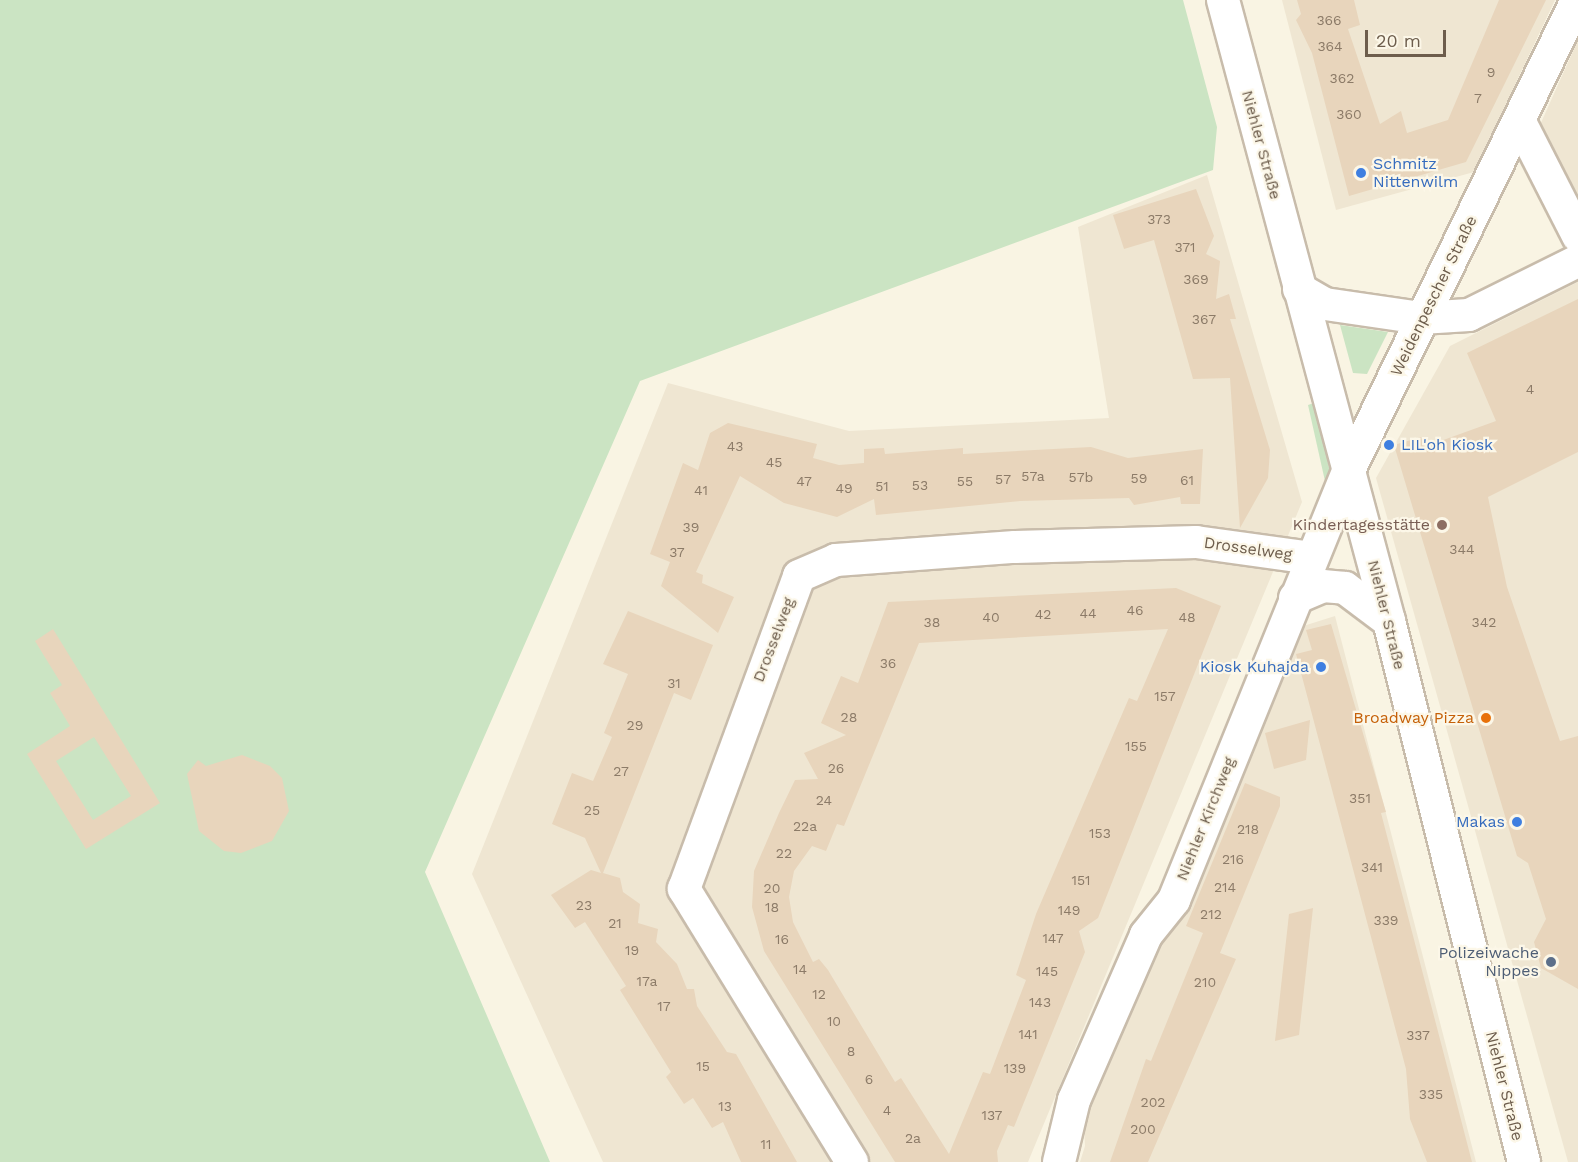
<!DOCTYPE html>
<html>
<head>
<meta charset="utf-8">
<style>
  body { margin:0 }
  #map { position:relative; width:1578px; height:1162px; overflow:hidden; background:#f9f4e3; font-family:"Work Sans",sans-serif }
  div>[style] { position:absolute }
  .residential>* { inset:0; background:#efe6d2 }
  .green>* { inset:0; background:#cbe4c3 }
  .building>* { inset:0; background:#e8d5bc }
  .roads { filter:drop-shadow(2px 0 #c8bcab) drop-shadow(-2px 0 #c8bcab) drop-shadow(0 2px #c8bcab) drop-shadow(0 -2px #c8bcab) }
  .minor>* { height:32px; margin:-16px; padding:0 16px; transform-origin:16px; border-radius:16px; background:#fff }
  .dots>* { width:16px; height:16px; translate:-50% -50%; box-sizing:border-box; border:3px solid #fcf7e8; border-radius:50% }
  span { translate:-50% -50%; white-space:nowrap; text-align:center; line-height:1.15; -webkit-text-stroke:4.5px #fcf7e8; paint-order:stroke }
  .number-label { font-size:14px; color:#8c7b68 }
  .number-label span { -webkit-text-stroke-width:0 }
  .street-label { font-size:16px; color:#6d5d4c }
  .shop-label { font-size:16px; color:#366cbe }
  .left { translate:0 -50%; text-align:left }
  .right { translate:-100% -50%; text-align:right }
  .education-label { font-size:16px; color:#785e54 }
  .food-label { font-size:16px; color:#c56008 }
  .service-label { font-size:16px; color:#4e5e75 }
  .scale { position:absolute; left:1365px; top:30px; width:81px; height:27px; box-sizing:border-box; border:3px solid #6d5d4c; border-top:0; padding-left:8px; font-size:18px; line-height:21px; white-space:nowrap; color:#6d5d4c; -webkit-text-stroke:4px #fcf7e8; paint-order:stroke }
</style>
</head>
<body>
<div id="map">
  <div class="residential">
    <i style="clip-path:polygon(1282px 0,1555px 0,1474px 172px,1336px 210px)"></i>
    <i style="clip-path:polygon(1578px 40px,1578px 201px,1540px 125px)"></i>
    <i style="clip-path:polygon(1207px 175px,1302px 502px,1028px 1162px,603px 1162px,472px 874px,668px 383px,849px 431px,1109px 418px,1078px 227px)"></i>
    <i style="clip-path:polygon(1578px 282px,1578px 1162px,1568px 1162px,1376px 478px,1450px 346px)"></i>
    <i style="clip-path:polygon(1335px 616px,1476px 1162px,1080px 1162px,1085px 1146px,1083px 1103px,1297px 628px)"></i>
  </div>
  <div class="green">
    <i style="clip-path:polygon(0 0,1183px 0,1217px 127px,1213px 170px,640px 381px,425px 872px,550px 1162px,0 1162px)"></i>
    <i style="clip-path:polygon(1340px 325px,1388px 332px,1367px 374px,1353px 373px)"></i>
    <i style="clip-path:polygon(1314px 403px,1332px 480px,1329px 499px,1308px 405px)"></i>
  </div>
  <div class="building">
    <i style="clip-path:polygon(1297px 0,1354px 0,1360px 25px,1348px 29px,1380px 124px,1401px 111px,1407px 133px,1448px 120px,1499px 0,1546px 0,1466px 162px,1349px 196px,1312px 53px,1296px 20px,1301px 14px)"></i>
    <i style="clip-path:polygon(1196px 189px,1214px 236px,1206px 254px,1220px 261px,1216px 299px,1229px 294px,1236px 319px,1230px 319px,1270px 450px,1268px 478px,1240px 528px,1230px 378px,1193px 379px,1154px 240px,1124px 249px,1113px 215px)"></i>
    <i style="clip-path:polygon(1578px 299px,1578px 452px,1488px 497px,1507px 587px,1560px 741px,1578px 736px,1578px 989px,1541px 968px,1534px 942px,1546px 919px,1528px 863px,1517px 856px,1394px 445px,1421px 437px,1424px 447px,1496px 421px,1467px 353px)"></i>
    <i style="clip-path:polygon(728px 423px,817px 444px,813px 458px,839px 465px,864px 463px,864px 449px,884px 448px,885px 454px,963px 448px,963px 454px,1091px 447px,1128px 458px,1203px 449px,1200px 504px,1181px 504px,1180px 497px,1134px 505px,1129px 498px,1020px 501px,876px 515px,874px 499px,837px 517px,784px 503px,740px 476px,696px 572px,703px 575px,702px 583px,734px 597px,718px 633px,661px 586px,670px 562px,650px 554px,683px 463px,698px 470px,710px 433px)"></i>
    <i style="clip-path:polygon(evenodd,1176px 588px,1221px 606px,1098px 918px,1079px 931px,1085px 952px,1014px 1127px,1008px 1125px,997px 1151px,998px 1162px,895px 1162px,764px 951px,752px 907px,754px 871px,779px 813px,795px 780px,818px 779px,804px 753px,846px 735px,821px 723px,841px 676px,858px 683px,888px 602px,1176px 588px,1168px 629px,1137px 701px,1129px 698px,1036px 914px,1016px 975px,1026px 980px,990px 1074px,983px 1072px,949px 1154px,901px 1078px,895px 1082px,828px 970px,819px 959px,813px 962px,793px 922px,789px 897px,794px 871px,812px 846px,826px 851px,837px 824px,844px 826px,919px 643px,1168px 629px)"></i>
    <i style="clip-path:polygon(628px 611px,713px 645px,691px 700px,674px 693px,603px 873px,620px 878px,623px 892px,640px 904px,638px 923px,658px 929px,656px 942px,677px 964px,687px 989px,694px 989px,697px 1006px,727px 1052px,736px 1054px,797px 1162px,741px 1162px,723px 1122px,712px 1128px,693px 1098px,684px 1104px,666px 1077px,671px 1072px,620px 990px,626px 986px,585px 922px,575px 928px,551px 895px,591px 870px,601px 873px,585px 838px,552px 824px,572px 773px,593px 781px,612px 737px,604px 733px,628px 674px,603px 664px)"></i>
    <i style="clip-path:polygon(1331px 624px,1386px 812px,1381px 813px,1472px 1162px,1427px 1162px,1410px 1119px,1406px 1069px,1296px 654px,1312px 650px,1306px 630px)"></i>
    <i style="clip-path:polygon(evenodd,53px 629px,160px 803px,86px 849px,27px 754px,70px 726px,50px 693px,62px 685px,35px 641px,53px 629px,94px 737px,131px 796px,93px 820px,56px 761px,94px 737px)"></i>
    <i style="clip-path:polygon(1310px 720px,1306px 760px,1274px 769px,1265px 733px)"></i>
    <i style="clip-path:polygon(242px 755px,270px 766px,282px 778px,289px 811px,272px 841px,241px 853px,224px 851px,199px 831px,187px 774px,198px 760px,206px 766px)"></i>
    <i style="clip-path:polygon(1245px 783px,1280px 797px,1280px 806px,1220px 953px,1236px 959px,1148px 1162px,1110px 1162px,1146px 1059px,1151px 1061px,1203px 933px,1186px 926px)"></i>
    <i style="clip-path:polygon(1313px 908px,1299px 1035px,1275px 1041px,1289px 914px)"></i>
  </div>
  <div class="roads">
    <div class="minor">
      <i style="left:1223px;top:0;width:643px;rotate:75.03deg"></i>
      <i style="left:1389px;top:621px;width:558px;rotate:75.99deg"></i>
      <i style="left:1520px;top:122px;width:128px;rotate:63deg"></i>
      <i style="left:1299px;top:289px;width:30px;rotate:30deg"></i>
      <i style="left:1325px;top:304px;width:97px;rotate:8.3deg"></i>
      <i style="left:1421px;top:318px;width:48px;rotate:-3.6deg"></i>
      <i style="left:1469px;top:315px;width:122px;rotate:-26.4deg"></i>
      <i style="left:1295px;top:598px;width:30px;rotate:-23deg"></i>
      <i style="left:1323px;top:586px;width:22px;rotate:5deg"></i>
      <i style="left:1345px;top:588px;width:55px;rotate:36.9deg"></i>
      <i style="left:852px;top:1162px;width:321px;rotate:-121.6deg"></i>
      <i style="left:684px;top:889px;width:333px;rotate:-69.8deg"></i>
      <i style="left:799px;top:576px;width:40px;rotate:-23.4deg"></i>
      <i style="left:836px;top:560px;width:179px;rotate:-4.2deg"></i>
      <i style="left:1015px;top:547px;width:181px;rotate:-1.6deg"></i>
      <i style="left:1196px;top:542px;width:116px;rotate:7.9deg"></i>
      <i style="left:1059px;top:1162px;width:64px;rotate:-76.4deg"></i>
      <i style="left:1074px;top:1100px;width:180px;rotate:-66.4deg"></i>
      <i style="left:1146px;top:935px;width:45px;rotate:-51.3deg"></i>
      <i style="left:1174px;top:900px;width:464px;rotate:-67.9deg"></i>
      <i style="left:1349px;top:470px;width:522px;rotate:-64.12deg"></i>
    </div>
  </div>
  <div class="dots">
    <i style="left:1361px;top:173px;background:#3f7fe0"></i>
    <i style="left:1389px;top:445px;background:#3f7fe0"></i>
    <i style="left:1442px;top:525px;background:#8d6e63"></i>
    <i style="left:1321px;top:667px;background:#3f7fe0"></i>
    <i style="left:1486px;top:718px;background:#e8710a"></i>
    <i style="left:1517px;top:822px;background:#3f7fe0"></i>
    <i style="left:1551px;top:962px;background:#5c6f8a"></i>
  </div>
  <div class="number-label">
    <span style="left:1329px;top:20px">366</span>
    <span style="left:1330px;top:46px">364</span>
    <span style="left:1491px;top:72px">9</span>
    <span style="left:1342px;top:78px">362</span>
    <span style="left:1478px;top:98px">7</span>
    <span style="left:1349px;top:114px">360</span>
    <span style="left:1159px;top:219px">373</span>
    <span style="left:1185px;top:247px">371</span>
    <span style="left:1196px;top:279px">369</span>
    <span style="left:1204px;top:319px">367</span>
    <span style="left:1530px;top:389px">4</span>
    <span style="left:735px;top:446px">43</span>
    <span style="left:774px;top:462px">45</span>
    <span style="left:1033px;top:476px">57a</span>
    <span style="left:1081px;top:477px">57b</span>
    <span style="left:1139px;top:478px">59</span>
    <span style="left:1003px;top:479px">57</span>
    <span style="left:1187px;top:480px">61</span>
    <span style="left:804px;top:481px">47</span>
    <span style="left:965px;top:481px">55</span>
    <span style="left:920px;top:485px">53</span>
    <span style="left:882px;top:486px">51</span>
    <span style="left:844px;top:488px">49</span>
    <span style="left:701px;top:490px">41</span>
    <span style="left:691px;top:527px">39</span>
    <span style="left:1462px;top:549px">344</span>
    <span style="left:677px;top:552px">37</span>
    <span style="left:1135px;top:610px">46</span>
    <span style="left:1088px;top:613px">44</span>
    <span style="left:1043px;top:614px">42</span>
    <span style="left:991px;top:617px">40</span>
    <span style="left:1187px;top:617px">48</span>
    <span style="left:932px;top:622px">38</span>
    <span style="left:1484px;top:622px">342</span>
    <span style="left:888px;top:663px">36</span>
    <span style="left:674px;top:683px">31</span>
    <span style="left:1165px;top:696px">157</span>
    <span style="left:849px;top:717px">28</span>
    <span style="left:635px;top:725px">29</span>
    <span style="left:1136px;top:746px">155</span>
    <span style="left:836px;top:768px">26</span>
    <span style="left:621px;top:771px">27</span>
    <span style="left:1360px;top:798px">351</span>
    <span style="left:824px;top:800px">24</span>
    <span style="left:592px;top:810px">25</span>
    <span style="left:805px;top:826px">22a</span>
    <span style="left:1248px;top:829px">218</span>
    <span style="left:1100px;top:833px">153</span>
    <span style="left:784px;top:853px">22</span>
    <span style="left:1233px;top:859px">216</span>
    <span style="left:1372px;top:867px">341</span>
    <span style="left:1081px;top:880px">151</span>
    <span style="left:1225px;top:887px">214</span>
    <span style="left:772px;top:888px">20</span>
    <span style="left:584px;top:905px">23</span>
    <span style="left:772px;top:907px">18</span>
    <span style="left:1069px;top:910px">149</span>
    <span style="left:1211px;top:914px">212</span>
    <span style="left:1386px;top:920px">339</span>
    <span style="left:615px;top:923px">21</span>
    <span style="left:1053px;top:938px">147</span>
    <span style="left:782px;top:939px">16</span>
    <span style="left:632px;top:950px">19</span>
    <span style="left:800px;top:969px">14</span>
    <span style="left:1047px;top:971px">145</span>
    <span style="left:647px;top:981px">17a</span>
    <span style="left:1205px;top:982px">210</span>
    <span style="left:819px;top:994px">12</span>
    <span style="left:1040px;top:1002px">143</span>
    <span style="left:664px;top:1006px">17</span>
    <span style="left:834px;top:1021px">10</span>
    <span style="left:1028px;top:1034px">141</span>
    <span style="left:1418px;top:1035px">337</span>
    <span style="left:851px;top:1051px">8</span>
    <span style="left:703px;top:1066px">15</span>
    <span style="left:1015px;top:1068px">139</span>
    <span style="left:869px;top:1079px">6</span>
    <span style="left:1431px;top:1094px">335</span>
    <span style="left:1153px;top:1102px">202</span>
    <span style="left:725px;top:1106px">13</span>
    <span style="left:887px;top:1110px">4</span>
    <span style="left:992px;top:1115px">137</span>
    <span style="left:1143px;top:1129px">200</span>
    <span style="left:913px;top:1138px">2a</span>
    <span style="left:766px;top:1144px">11</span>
  </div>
  <div class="street-label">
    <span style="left:1261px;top:145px;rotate:75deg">Niehler Straße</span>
    <span style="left:1434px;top:296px;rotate:-64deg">Weidenpescher Straße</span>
    <span style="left:1248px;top:549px;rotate:8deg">Drosselweg</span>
    <span style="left:1386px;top:615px;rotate:76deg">Niehler Straße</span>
    <span style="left:774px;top:640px;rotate:-69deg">Drosselweg</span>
    <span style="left:1206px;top:819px;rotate:-68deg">Niehler Kirchweg</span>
    <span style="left:1504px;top:1086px;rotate:76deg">Niehler Straße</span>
  </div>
  <div class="shop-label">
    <span class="left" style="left:1373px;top:173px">Schmitz<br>Nittenwilm</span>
    <span class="left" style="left:1401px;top:445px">LIL'oh Kiosk</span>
    <span class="right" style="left:1309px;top:667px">Kiosk Kuhajda</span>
    <span class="right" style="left:1505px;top:822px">Makas</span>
  </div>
  <div class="education-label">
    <span class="right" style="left:1430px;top:525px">Kindertagesstätte</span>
  </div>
  <div class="food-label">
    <span class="right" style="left:1474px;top:718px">Broadway Pizza</span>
  </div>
  <div class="service-label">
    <span class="right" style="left:1539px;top:962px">Polizeiwache<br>Nippes</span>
  </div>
  <div class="scale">20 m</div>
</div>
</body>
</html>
